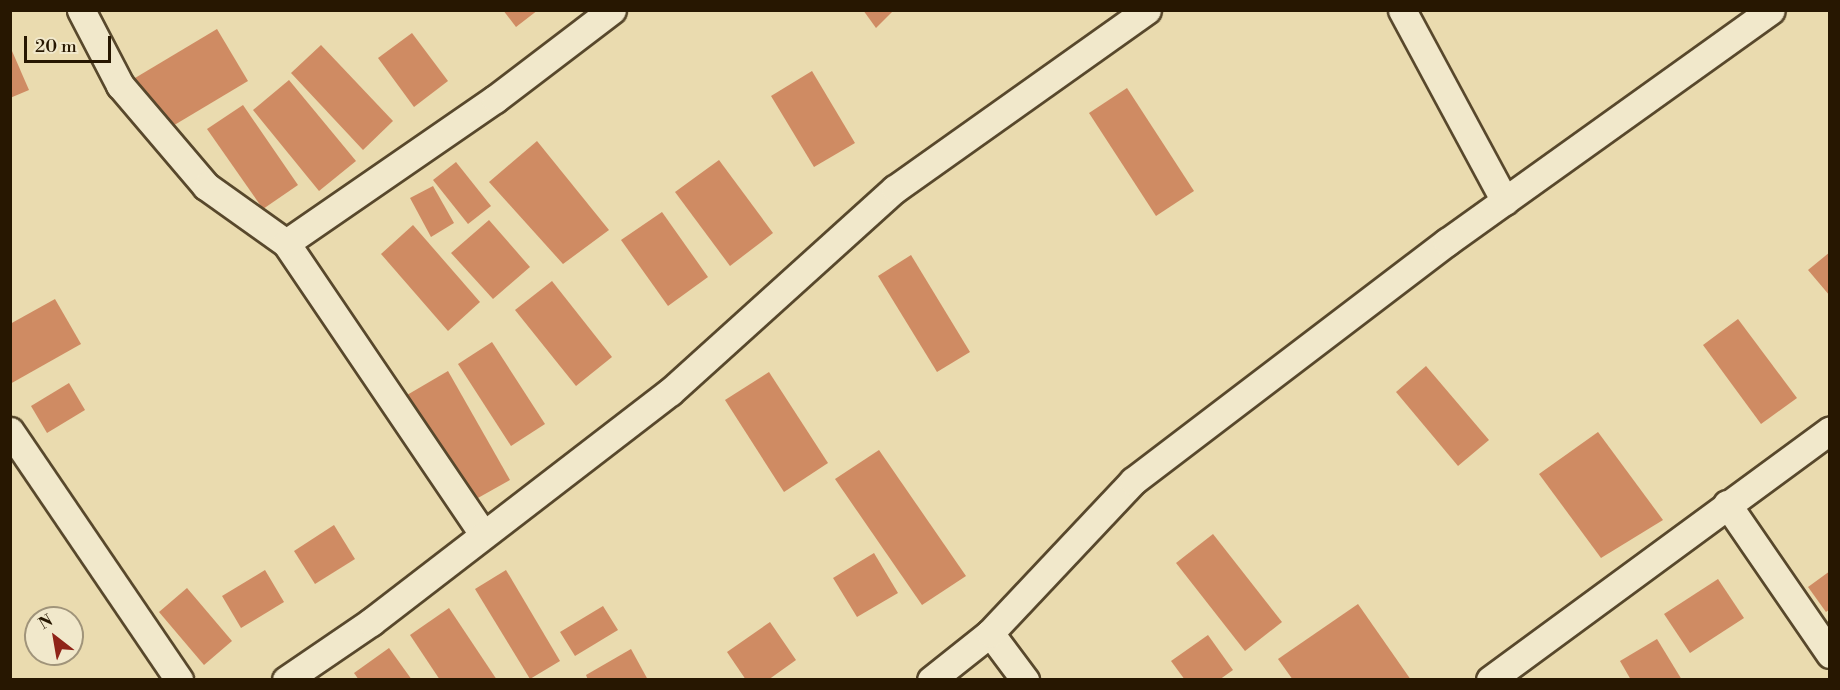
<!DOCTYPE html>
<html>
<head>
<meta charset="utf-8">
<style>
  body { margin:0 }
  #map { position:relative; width:1840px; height:690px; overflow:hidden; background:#eadbaf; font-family:"Libre Bodoni",serif }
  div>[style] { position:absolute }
  .building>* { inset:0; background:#cf8b63 }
  .roads { filter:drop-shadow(2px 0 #58482c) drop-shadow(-2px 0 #58482c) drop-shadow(0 2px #58482c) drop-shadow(0 -2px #58482c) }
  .minor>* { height:27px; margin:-13.5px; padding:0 13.5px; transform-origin:13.5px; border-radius:13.5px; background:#f1e8cb }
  span { translate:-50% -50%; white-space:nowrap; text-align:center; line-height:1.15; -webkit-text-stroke:4.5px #f1e8cb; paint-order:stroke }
  .frame { position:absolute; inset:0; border:12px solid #271701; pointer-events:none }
  .north { position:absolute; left:24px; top:606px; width:60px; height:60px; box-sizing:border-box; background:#f1e8cb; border:2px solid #a0947a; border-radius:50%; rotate:329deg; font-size:16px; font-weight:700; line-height:24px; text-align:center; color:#271701 }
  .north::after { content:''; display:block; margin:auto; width:21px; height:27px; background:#8f2418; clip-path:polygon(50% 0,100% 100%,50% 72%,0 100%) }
  .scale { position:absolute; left:24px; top:36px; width:87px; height:27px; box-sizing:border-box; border:3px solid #271701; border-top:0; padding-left:8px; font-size:18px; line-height:21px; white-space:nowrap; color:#271701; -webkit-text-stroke:4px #f1e8cb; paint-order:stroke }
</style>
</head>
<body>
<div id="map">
  <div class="building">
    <i style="clip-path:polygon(503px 10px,538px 10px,516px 27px)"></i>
    <i style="clip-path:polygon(863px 10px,894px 10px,876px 28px)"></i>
    <i style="clip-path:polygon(217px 29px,248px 81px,161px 133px,130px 81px)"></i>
    <i style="clip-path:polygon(412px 33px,448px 81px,414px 107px,378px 58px)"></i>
    <i style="clip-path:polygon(321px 45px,393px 121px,363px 150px,291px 73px)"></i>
    <i style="clip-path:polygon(12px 51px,29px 90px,10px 98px,10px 52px)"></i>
    <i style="clip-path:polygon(812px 71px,855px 143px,814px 167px,771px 96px)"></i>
    <i style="clip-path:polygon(289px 80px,356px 161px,319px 191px,253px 110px)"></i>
    <i style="clip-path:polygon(1127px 88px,1194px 191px,1156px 216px,1089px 113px)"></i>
    <i style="clip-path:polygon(243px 105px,298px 185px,263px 209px,207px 129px)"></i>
    <i style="clip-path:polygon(537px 141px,609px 230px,563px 264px,489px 182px)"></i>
    <i style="clip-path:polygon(719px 160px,773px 233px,730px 266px,675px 192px)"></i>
    <i style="clip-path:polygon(456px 162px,491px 206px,468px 224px,433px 180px)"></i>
    <i style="clip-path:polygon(433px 186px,454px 223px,431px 237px,410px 198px)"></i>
    <i style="clip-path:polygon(662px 212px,708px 277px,668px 306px,621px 240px)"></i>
    <i style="clip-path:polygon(489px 220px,530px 267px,493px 299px,451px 253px)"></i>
    <i style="clip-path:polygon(413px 225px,480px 302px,448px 331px,381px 254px)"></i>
    <i style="clip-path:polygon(1830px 252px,1830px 296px,1808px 270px)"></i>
    <i style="clip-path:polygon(911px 255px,970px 352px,937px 372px,878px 276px)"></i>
    <i style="clip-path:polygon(552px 281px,612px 357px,576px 386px,515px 310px)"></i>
    <i style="clip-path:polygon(55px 299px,81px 344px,10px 384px,10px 324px)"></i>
    <i style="clip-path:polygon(1738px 319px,1797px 398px,1761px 424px,1703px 345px)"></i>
    <i style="clip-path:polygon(492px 342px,545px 424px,511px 446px,458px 364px)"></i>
    <i style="clip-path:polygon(1426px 366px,1489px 440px,1458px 466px,1396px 392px)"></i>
    <i style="clip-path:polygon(448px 371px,510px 480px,469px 503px,407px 395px)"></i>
    <i style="clip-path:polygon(769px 372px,828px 463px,784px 492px,725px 400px)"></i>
    <i style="clip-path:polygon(69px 383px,85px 410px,47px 433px,31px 406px)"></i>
    <i style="clip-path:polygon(1598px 432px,1663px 520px,1601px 558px,1539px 474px)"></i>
    <i style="clip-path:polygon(879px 450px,966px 576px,922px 605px,835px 479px)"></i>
    <i style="clip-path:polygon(334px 525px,355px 559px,315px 584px,294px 551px)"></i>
    <i style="clip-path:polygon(1213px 534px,1282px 622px,1245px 651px,1176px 563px)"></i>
    <i style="clip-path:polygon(874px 553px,898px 593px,857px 617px,833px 578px)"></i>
    <i style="clip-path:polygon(265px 570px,284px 602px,241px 628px,222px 596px)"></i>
    <i style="clip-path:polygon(506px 570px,560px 661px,530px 679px,475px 589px)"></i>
    <i style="clip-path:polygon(1830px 571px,1830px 609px,1826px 612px,1808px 587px)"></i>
    <i style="clip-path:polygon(1718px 579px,1744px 618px,1690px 653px,1664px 614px)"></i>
    <i style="clip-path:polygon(187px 588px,232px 641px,204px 665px,159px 612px)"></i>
    <i style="clip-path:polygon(1358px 604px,1411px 680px,1293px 680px,1278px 659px)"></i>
    <i style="clip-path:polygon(603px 606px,618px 630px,575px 656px,560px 632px)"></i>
    <i style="clip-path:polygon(449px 608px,497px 680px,440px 680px,410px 635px)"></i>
    <i style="clip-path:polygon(770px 622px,796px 660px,768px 680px,746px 680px,727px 652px)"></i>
    <i style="clip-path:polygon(1208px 635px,1233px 670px,1219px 680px,1185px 680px,1171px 661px)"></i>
    <i style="clip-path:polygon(1657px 639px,1682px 680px,1631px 680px,1620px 661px)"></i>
    <i style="clip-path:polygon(389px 648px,412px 680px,359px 680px,354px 673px)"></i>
    <i style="clip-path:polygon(631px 649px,648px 680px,588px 680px,586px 675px)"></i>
  </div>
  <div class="roads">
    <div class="minor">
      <i style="left:81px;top:10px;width:85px;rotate:62.5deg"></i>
      <i style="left:120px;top:85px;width:133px;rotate:49.6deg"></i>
      <i style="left:206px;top:186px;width:98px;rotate:35.5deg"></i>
      <i style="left:286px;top:243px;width:349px;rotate:55.9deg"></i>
      <i style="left:1402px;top:10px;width:217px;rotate:61.7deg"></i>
      <i style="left:286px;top:243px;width:254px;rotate:-34.6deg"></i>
      <i style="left:495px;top:99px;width:147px;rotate:-37.3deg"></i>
      <i style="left:10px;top:431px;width:301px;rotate:55.8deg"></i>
      <i style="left:1727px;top:504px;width:182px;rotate:55.5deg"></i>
      <i style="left:990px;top:633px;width:59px;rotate:53.3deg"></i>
      <i style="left:286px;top:680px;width:103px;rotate:-34.3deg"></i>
      <i style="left:371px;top:622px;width:377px;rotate:-37.6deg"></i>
      <i style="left:670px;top:392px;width:303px;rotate:-42.1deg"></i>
      <i style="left:895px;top:189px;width:309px;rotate:-35.4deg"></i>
      <i style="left:931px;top:680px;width:75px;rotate:-38.5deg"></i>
      <i style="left:990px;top:633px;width:209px;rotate:-46.7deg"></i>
      <i style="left:1133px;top:481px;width:395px;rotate:-37.3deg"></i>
      <i style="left:1447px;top:242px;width:398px;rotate:-35.6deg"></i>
      <i style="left:1490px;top:680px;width:422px;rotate:-36.3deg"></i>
    </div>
  </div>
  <div class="frame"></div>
  <div class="north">N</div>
  <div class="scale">20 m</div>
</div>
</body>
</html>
